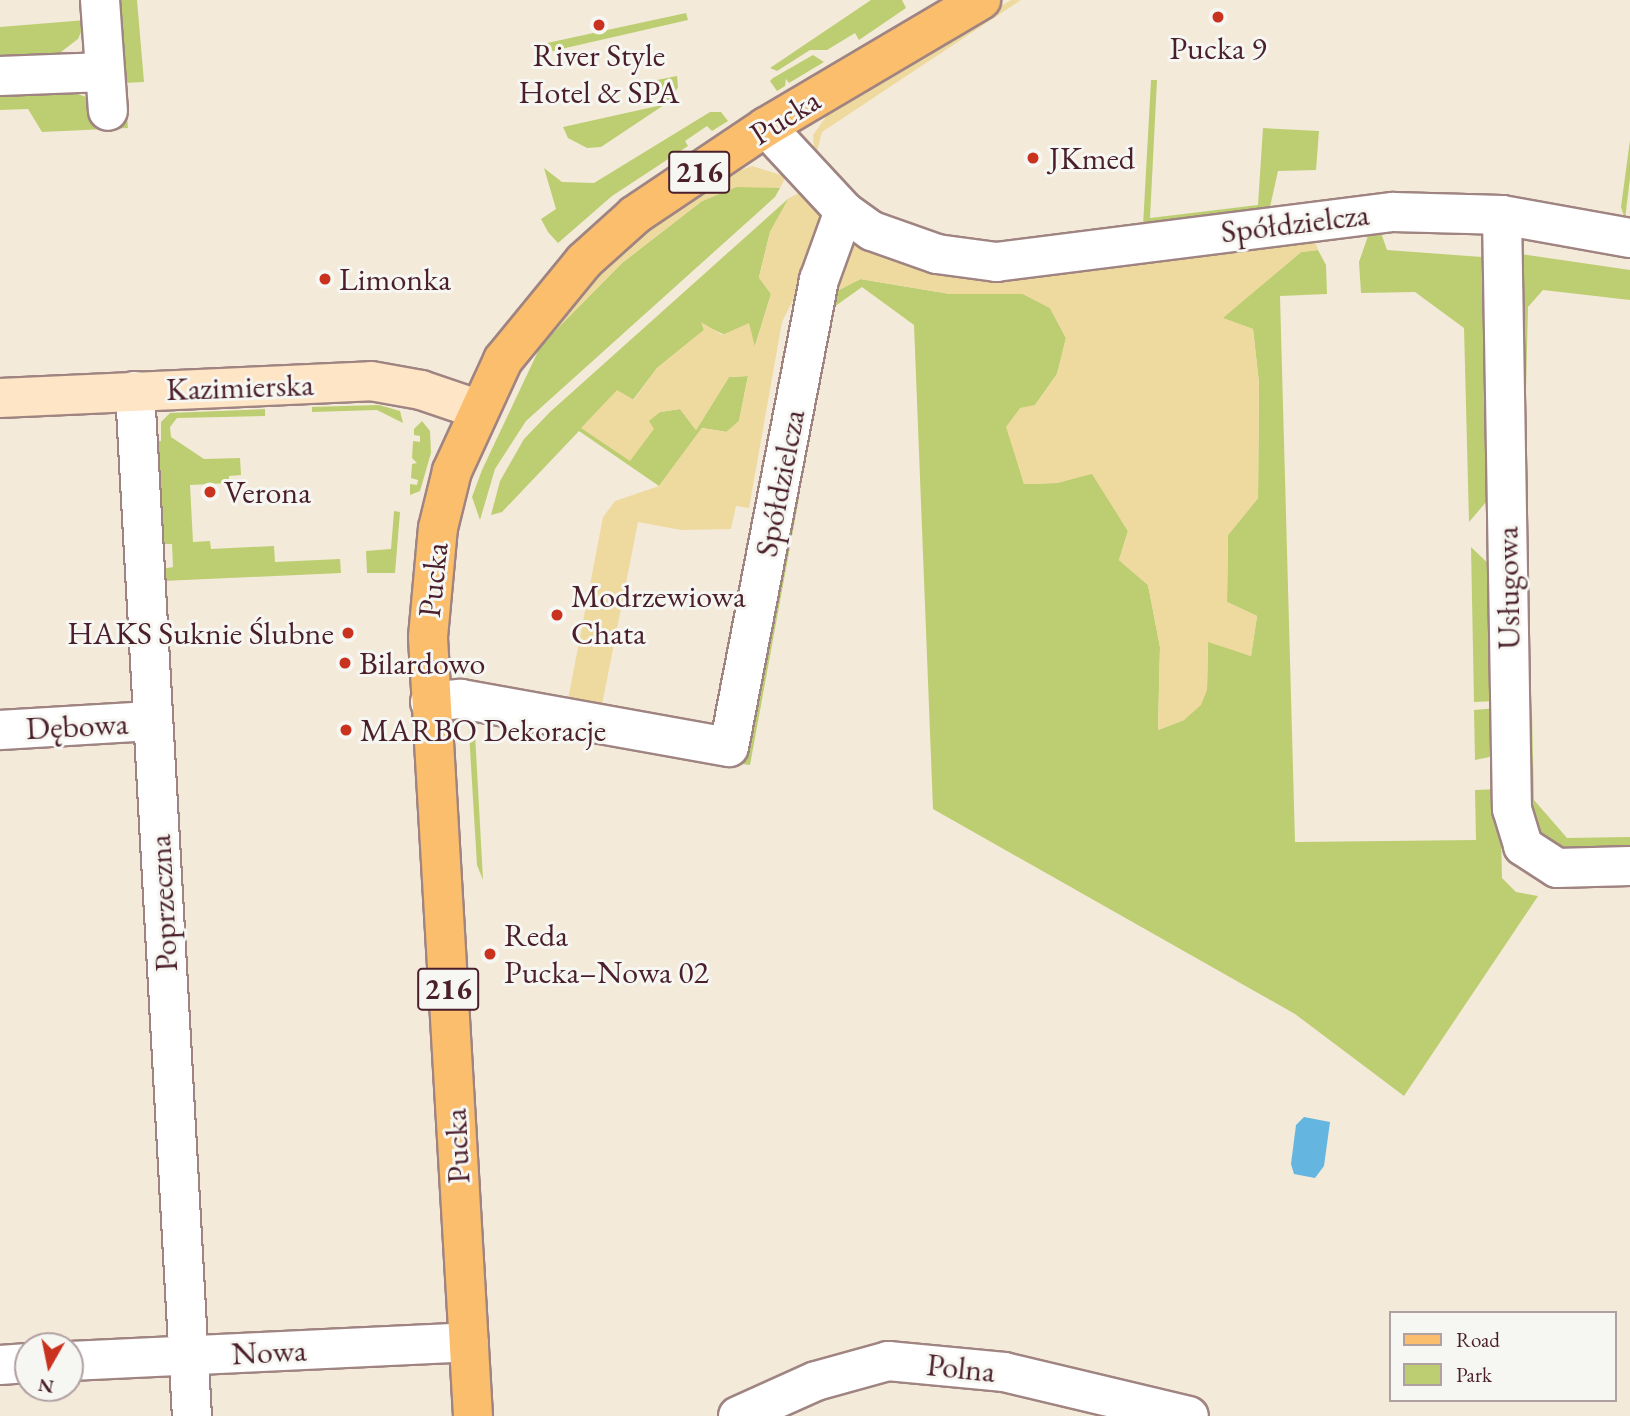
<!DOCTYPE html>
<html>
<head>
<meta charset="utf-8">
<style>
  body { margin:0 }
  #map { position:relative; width:1630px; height:1416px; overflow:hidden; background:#f4ead9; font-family:"EB Garamond",serif }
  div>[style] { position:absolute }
  .green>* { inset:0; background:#bcce71 }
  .sand>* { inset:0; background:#eeda9e }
  .water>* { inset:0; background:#64b5df }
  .roads { filter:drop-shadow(2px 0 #9f8482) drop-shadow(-2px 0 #9f8482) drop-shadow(0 2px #9f8482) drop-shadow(0 -2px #9f8482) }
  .minor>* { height:38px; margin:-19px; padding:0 19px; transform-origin:19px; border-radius:19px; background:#fff }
  .tertiary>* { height:38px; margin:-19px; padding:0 19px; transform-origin:19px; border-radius:19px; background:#fff }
  .secondary>* { height:38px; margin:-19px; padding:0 19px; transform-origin:19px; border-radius:19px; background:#fde5c5 }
  .primary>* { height:38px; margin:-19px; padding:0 19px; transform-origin:19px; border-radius:19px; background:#fabe6d }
  .dots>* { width:19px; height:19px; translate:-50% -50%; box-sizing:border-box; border:4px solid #f6f6f2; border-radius:50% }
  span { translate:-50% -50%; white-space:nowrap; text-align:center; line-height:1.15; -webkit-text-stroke:6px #f6f6f2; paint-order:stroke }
  .shield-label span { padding:2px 5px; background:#f6f6f2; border:2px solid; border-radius:5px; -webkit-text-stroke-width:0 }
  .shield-label { font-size:30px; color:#4a1f2b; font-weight:700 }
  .poi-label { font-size:32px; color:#4a1f2b }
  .left { translate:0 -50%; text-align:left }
  .right { translate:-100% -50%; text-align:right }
  .street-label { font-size:32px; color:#4a1f2b }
  .legend { position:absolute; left:1389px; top:1311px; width:228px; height:91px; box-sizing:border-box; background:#f6f6f2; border:2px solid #b1a0a2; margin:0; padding:9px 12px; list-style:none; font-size:21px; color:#4a1f2b }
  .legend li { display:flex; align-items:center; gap:14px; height:35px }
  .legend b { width:35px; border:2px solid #b1a0a2 }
  .north { position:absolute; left:14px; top:1332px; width:70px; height:70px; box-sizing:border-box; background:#f6f6f2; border:2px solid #b1a0a2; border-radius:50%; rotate:189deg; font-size:19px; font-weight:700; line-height:28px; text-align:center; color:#4a1f2b }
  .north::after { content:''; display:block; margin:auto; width:24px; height:32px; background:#c8321e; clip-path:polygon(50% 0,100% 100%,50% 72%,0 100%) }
</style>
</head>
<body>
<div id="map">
  <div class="green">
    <i style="clip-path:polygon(115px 0,137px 0,144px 82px,124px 83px,128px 128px,42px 132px,28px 109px,0 110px,0 92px,67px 90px,86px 97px,93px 107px)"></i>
    <i style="clip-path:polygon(871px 0,902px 0,906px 8px,859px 40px,855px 33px,827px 50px,810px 50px,777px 71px,770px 68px)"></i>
    <i style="clip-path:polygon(686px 13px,688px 20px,548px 52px,547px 43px)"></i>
    <i style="clip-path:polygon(86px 20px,78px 39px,57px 55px,0 62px,0 27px)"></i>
    <i style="clip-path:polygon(813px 55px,824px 62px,789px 83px,786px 79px,785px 86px,777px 91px,770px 81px,773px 78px)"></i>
    <i style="clip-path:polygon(677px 76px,678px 87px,670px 101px,601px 147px,587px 148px,568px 138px,563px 127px,662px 105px,657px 80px)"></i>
    <i style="clip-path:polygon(1151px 80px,1157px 80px,1150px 218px,1258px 205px,1263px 128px,1319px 131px,1316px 170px,1278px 171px,1270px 207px,1255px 217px,1143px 226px)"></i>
    <i style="clip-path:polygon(710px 112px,721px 112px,728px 121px,712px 131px,707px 126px,685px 141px,688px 146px,612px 196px,558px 243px,548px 232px,541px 219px,556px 209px,544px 168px,562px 182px,594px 183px)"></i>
    <i style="clip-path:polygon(1630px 140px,1630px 178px,1625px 219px,1621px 207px)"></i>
    <i style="clip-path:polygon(767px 185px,780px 188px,775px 197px,526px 421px,495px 469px,480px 520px,472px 497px,482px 470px,541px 345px,622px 263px,702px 201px,736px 187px)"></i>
    <i style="clip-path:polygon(789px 198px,770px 232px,759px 277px,771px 294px,754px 349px,702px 324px,704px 330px,657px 368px,633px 400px,648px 421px,660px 412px,680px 409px,696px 430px,729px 377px,748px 376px,739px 421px,727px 432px,702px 428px,659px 486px,579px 431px,502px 512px,491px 515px,500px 481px,524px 439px,550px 412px)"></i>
    <i style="clip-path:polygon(1380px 230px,1387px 250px,1482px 257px,1493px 271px,1498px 488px,1469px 522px,1464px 328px,1415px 292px,1361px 293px,1359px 262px,1369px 233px)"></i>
    <i style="clip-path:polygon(1318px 250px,1326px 265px,1327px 294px,1280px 296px,1295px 842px,1476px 840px,1475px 790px,1500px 789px,1502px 878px,1516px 892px,1538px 896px,1404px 1096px,1295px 1014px,933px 809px,914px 325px,862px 287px,834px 307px,803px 472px,792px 471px,822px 312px,839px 290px,860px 279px,950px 294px,1023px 294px,1050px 308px,1066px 338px,1057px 374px,1035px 405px,1018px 464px,1024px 484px,1057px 483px,1092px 473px,1128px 531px,1119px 560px,1148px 585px,1160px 647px,1158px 730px,1184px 720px,1207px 690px,1208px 641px,1251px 656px,1257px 616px,1227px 602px,1228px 535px,1258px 498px,1259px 383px,1253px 329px,1222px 318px,1301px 252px)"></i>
    <i style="clip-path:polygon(1521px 254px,1630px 270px,1630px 300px,1543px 290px,1528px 307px,1524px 472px)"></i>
    <i style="clip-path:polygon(379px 405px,400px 411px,403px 423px,377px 410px,312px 412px,312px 407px)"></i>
    <i style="clip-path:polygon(265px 409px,265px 416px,177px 418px,170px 427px,171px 437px,204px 459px,240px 458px,241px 475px,229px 476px,229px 483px,190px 485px,193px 542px,210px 541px,211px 549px,274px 546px,275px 562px,340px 559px,341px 573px,163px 581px,162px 569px,173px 567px,172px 544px,161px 544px,156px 441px,161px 441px,161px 422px,170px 413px)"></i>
    <i style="clip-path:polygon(422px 421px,430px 431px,431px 453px,420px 491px,410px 495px,410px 484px,417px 485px,418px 480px,411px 478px,412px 464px,417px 463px,412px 458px,413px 441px,420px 442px,420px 436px,414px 435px,414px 429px)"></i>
    <i style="clip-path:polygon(790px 497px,799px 498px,750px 765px,735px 763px,779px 596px,776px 557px)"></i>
    <i style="clip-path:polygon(394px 511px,400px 512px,395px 573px,367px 573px,366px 551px,391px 549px)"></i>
    <i style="clip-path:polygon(1471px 547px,1498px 573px,1497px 701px,1474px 702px)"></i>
    <i style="clip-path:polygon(1498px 708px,1499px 755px,1475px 760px,1474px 710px)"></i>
    <i style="clip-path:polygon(1532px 714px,1534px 800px,1567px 838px,1630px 837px,1630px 857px,1573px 856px,1542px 837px,1525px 811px,1525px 719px)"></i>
    <i style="clip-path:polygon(474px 715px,483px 880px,477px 865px,468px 716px)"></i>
  </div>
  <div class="sand">
    <i style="clip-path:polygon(1011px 0,1021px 0,822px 132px,815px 159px,813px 135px,831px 110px)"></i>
    <i style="clip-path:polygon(752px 166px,781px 175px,785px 178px,780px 188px,736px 187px,702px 201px,622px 263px,541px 345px,578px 292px,607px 262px,724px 176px)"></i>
    <i style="clip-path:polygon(801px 192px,906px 256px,1312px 232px,1318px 250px,1301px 252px,1223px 318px,1253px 329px,1259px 383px,1258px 498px,1228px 535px,1227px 602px,1257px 616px,1251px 656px,1208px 642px,1207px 690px,1201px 705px,1184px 720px,1158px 730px,1160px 647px,1148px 585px,1119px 560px,1128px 531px,1092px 474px,1057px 483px,1024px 484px,1006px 427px,1020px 408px,1035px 405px,1057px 374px,1066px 338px,1050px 308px,1023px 294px,950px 294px,861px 279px,839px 290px,823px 312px,794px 298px,782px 322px,749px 508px,736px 506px,731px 529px,681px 530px,638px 522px,601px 710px,567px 705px,603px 517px,615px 501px,659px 486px,702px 428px,726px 432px,739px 421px,748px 376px,729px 377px,696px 430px,680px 409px,660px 412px,649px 421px,654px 429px,630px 461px,581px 428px,617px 390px,634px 400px,657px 368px,704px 330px,701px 322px,722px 335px,749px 323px,755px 347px,771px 294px,759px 278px,770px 232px,789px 198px)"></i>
  </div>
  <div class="water">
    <i style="clip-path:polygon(1304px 1117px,1330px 1122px,1324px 1166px,1315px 1178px,1294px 1174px,1291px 1164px,1296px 1125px)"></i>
  </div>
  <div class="roads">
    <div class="minor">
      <i style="left:100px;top:0;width:111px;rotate:85.9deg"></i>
      <i style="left:0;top:76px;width:105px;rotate:-2.2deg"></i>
      <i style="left:766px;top:127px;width:115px;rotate:47.1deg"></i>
      <i style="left:844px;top:211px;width:34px;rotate:36deg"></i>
      <i style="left:872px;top:231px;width:69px;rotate:19.5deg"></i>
      <i style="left:937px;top:254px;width:60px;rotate:7.7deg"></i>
      <i style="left:996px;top:262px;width:400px;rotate:-7.2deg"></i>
      <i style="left:1393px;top:212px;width:109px;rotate:1.6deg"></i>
      <i style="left:1502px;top:215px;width:130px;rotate:10.2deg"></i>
      <i style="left:1502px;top:215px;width:594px;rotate:89.04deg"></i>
      <i style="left:1512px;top:809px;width:39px;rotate:73deg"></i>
      <i style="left:1523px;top:846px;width:40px;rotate:32.9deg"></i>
      <i style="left:1557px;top:868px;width:73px;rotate:-1.6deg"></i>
      <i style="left:135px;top:391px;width:1027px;rotate:86.82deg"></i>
      <i style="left:430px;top:702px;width:31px;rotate:-6deg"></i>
      <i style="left:461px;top:699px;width:272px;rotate:10.2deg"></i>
      <i style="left:729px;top:747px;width:476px;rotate:-79.1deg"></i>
      <i style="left:819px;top:280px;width:73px;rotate:-70.1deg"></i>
      <i style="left:0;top:730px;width:153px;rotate:-3.4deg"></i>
    </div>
    <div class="tertiary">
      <i style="left:70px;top:1361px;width:399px;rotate:-2.7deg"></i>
      <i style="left:0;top:1365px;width:28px;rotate:-4deg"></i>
      <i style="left:738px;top:1416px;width:85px;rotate:-24.2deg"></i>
      <i style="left:816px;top:1381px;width:75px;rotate:-15.5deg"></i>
      <i style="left:888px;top:1361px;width:117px;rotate:5.4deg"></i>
      <i style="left:1004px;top:1372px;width:190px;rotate:13.4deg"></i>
    </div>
    <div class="secondary">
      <i style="left:0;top:398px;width:371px;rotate:-2.6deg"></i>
      <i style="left:371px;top:381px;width:51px;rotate:10.2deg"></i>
      <i style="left:421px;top:390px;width:59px;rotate:18.7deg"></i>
    </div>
    <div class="primary">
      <i style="left:473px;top:1416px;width:780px;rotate:-93.31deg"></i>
      <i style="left:428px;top:637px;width:109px;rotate:-84.8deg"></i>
      <i style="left:438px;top:528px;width:59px;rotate:-76.2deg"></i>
      <i style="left:452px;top:471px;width:122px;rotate:-65.3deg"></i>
      <i style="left:503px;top:360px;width:128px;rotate:-50.7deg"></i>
      <i style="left:584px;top:261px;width:69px;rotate:-42deg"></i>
      <i style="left:635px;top:215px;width:158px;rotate:-33.9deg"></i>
      <i style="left:766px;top:127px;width:250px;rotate:-30.6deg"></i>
    </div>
  </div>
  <div class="dots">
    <i style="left:1218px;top:17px;background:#c8321e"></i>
    <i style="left:599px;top:25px;background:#c8321e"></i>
    <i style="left:1033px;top:158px;background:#c8321e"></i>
    <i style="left:325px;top:279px;background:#c8321e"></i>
    <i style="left:210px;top:492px;background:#c8321e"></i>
    <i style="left:557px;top:615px;background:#c8321e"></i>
    <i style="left:348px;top:633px;background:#c8321e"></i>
    <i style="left:345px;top:663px;background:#c8321e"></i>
    <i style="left:346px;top:730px;background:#c8321e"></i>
    <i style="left:490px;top:954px;background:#c8321e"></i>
  </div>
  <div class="shield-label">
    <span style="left:699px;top:172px">216</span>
    <span style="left:448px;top:989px">216</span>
  </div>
  <div class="poi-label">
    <span style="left:1218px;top:48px">Pucka 9</span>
    <span style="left:599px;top:74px">River Style<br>Hotel &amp; SPA</span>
    <span class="left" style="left:1049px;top:158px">JKmed</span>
    <span class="left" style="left:339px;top:279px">Limonka</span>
    <span class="left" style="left:224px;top:492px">Verona</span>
    <span class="left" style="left:571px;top:615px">Modrzewiowa<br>Chata</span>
    <span class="right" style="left:334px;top:633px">HAKS Suknie Ślubne</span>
    <span class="left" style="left:359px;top:663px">Bilardowo</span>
    <span class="left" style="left:360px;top:730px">MARBO Dekoracje</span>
    <span class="left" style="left:504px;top:954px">Reda<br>Pucka–Nowa 02</span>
  </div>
  <div class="street-label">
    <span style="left:785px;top:117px;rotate:-32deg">Pucka</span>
    <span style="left:1295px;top:223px;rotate:-7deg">Spółdzielcza</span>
    <span style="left:240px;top:387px;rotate:-2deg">Kazimierska</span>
    <span style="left:780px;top:483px;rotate:-79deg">Spółdzielcza</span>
    <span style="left:433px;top:580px;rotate:-84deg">Pucka</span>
    <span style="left:1508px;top:588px;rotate:-91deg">Usługowa</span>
    <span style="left:77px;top:726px;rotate:-3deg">Dębowa</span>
    <span style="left:163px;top:903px;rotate:-93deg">Poprzeczna</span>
    <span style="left:457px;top:1146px;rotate:-93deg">Pucka</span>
    <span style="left:269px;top:1352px;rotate:-3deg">Nowa</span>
    <span style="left:961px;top:1368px;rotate:6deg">Polna</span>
  </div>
  <ul class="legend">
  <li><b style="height:9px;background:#fabe6d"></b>Road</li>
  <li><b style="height:19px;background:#bcce71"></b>Park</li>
  </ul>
  <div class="north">N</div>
</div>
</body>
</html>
